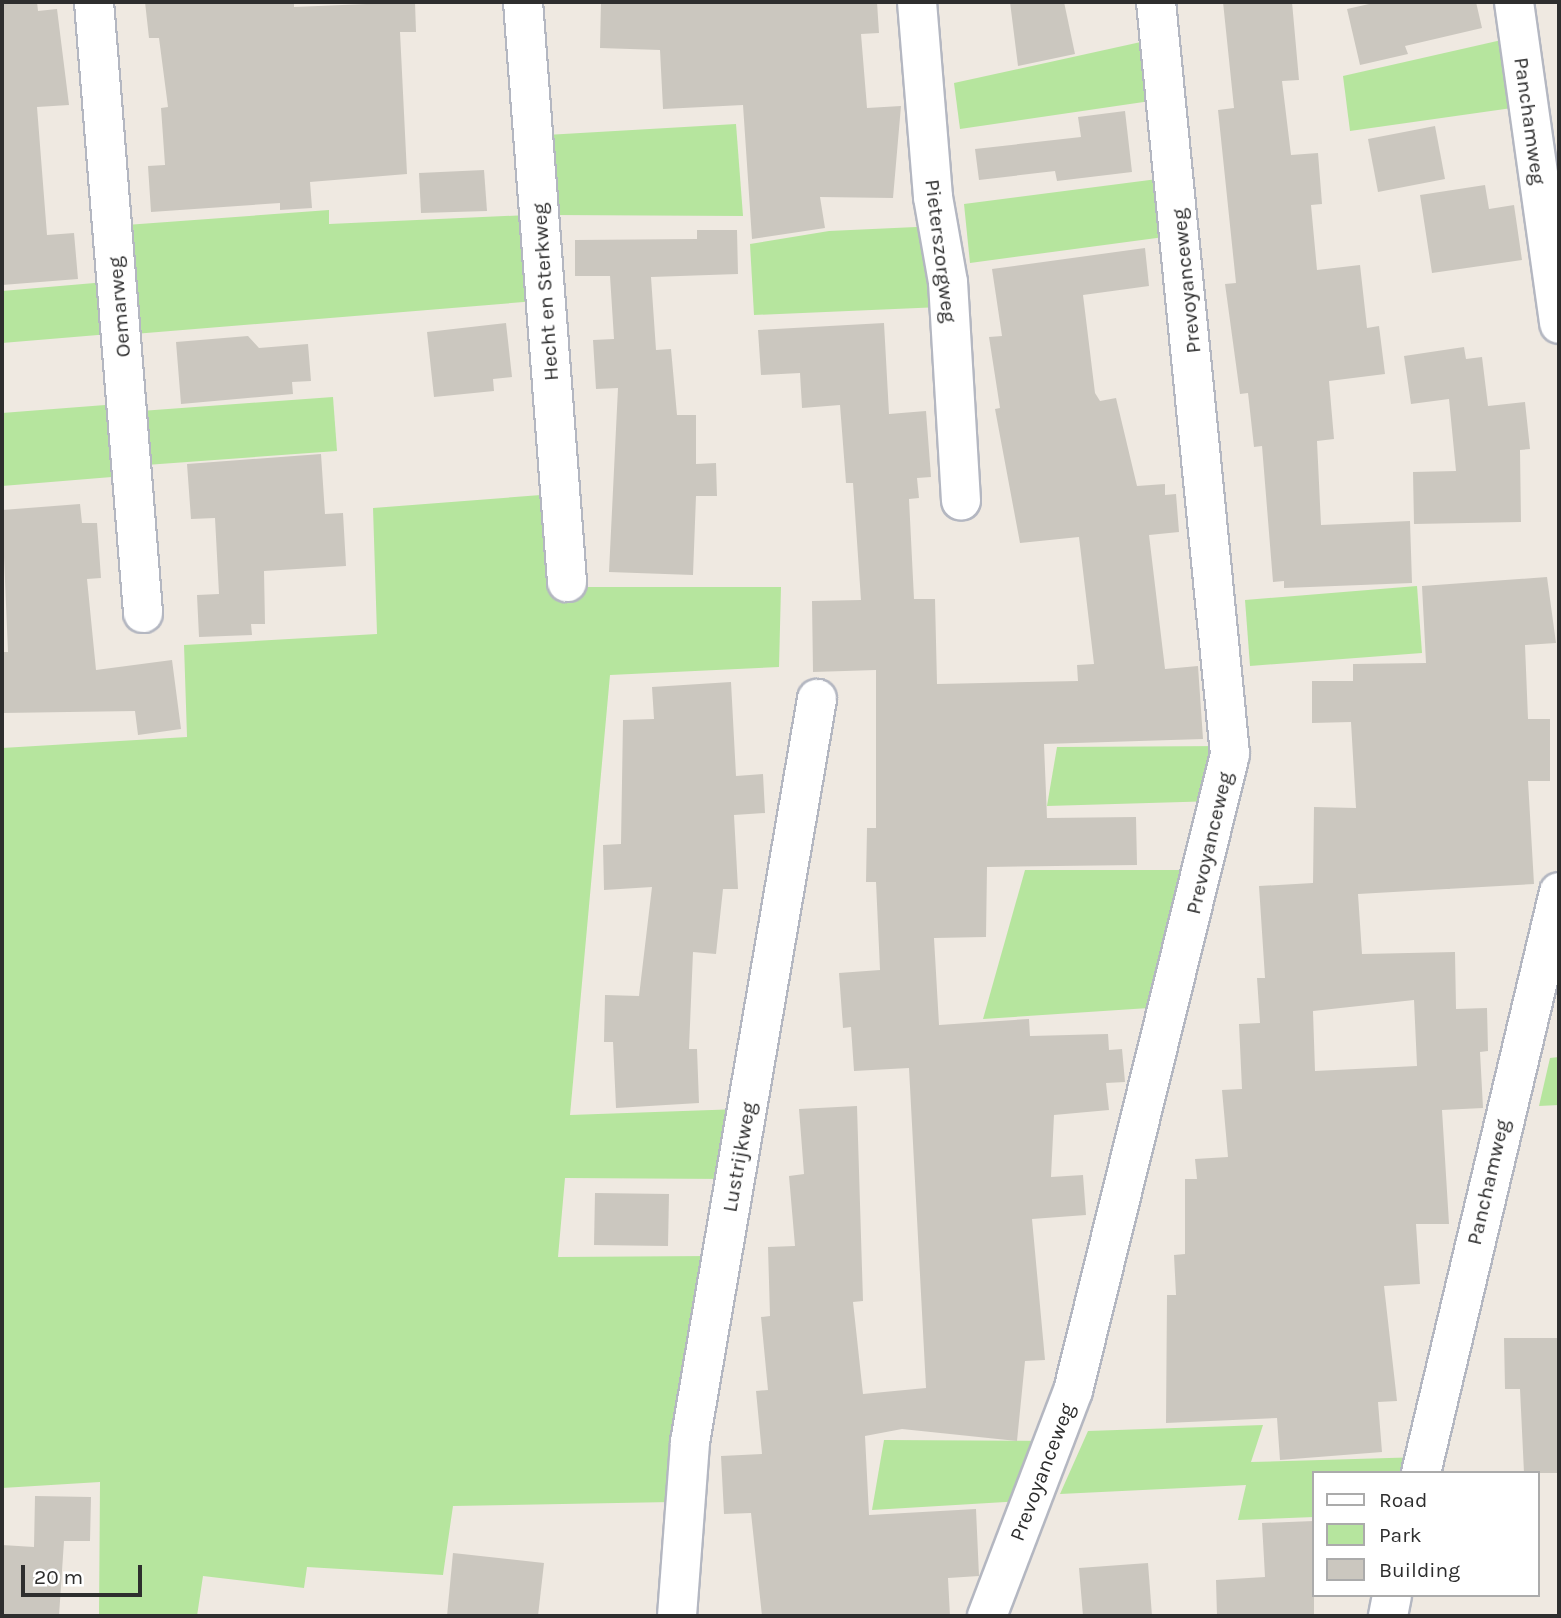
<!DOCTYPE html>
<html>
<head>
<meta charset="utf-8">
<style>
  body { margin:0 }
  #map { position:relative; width:1561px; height:1618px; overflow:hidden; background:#efe9e1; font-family:Karla,sans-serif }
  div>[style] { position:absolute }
  .green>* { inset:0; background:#b6e59e }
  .building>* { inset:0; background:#cbc7bf }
  .roads { filter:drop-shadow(2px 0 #b4b7c1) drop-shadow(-2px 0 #b4b7c1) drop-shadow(0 2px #b4b7c1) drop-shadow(0 -2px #b4b7c1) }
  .minor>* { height:38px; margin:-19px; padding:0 19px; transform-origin:19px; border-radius:19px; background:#fff }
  span { translate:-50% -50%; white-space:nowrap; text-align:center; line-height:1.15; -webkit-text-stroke:6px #fff; paint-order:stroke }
  .street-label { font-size:21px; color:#2e2e2e }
  .frame { position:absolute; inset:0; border:4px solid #2e2e2e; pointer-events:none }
  .legend { position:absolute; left:1312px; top:1471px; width:228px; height:126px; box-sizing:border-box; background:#fff; border:2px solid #ababab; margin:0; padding:9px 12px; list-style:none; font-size:21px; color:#2e2e2e }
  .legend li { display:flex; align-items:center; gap:14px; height:35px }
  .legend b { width:35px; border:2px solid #ababab }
  .scale { position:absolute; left:21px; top:1565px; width:121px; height:32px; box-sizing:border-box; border:4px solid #2e2e2e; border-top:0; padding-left:9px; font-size:21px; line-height:24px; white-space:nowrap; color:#2e2e2e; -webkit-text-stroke:5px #fff; paint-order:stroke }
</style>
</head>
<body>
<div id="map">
  <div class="green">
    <i style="clip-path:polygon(1159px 38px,1164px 99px,960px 129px,954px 83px)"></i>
    <i style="clip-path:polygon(1506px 39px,1512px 108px,1350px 131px,1343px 76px)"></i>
    <i style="clip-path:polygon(736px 124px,743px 216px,552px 215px,546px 135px)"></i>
    <i style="clip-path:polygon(1173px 177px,1179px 235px,970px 263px,964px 204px)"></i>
    <i style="clip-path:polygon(329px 210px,329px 224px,528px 215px,536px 301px,134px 334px,126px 225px)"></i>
    <i style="clip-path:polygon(938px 226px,941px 307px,754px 315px,750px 244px,829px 231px)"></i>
    <i style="clip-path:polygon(106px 282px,110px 334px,2px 343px,2px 291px)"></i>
    <i style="clip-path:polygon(333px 397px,337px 451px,146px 465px,141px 411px)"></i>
    <i style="clip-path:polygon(118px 404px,124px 476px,2px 486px,2px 413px)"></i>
    <i style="clip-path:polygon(541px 495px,548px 587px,781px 587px,779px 667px,610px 675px,570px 1115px,740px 1109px,727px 1179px,565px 1178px,558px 1257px,709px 1256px,672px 1502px,453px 1506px,443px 1575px,307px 1567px,304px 1588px,203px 1576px,197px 1616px,99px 1616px,100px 1482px,2px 1488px,2px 748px,187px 737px,184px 645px,377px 634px,373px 508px)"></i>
    <i style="clip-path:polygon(1417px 586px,1422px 653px,1250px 666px,1245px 600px)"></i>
    <i style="clip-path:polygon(1225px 746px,1217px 801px,1047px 806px,1057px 747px)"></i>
    <i style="clip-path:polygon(1025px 870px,1207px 870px,1164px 1007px,983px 1019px)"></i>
    <i style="clip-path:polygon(1559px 1057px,1559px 1105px,1539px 1106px,1550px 1058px)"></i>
    <i style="clip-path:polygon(1263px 1425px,1251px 1462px,1423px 1457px,1419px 1473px,1314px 1473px,1314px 1517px,1238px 1520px,1246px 1485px,1060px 1494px,1088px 1431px)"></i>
    <i style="clip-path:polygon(884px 1440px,1059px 1441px,1038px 1500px,872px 1510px)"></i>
  </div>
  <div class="building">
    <i style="clip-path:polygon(37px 2px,38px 11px,57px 9px,69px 105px,37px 107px,47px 235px,74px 233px,78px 279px,2px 285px,2px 4px)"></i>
    <i style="clip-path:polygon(145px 2px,294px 2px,294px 7px,415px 2px,416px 32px,400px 32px,407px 174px,310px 182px,312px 208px,280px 210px,280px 203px,151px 212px,148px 166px,165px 165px,161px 108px,168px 107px,159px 38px,149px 38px)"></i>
    <i style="clip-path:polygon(601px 2px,877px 2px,879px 33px,861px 34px,867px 108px,901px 106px,893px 198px,820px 197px,825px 228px,752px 239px,743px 105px,663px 109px,660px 50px,600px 48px)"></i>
    <i style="clip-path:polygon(1010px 2px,1064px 2px,1075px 54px,1018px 66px)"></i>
    <i style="clip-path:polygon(1223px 2px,1292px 2px,1299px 80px,1282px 81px,1291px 155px,1318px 153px,1322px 204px,1311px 205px,1317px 270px,1360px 265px,1367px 328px,1379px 326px,1385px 374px,1329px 381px,1334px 439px,1317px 441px,1321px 525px,1410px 521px,1412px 583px,1284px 588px,1284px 581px,1273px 582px,1262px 446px,1254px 447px,1248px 393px,1240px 394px,1225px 284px,1236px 283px,1218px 110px,1234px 108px)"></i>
    <i style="clip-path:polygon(1378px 2px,1476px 2px,1482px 28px,1405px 46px,1408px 54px,1360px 65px,1347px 9px)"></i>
    <i style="clip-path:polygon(1125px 111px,1132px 172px,1057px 181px,1055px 171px,979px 180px,975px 149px,1081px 137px,1078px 117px)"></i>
    <i style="clip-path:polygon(1435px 126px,1445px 179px,1378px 192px,1368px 139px)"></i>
    <i style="clip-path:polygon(484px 170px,487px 211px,421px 213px,419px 173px)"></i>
    <i style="clip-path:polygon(1485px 185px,1489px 209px,1514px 205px,1522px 260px,1432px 273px,1420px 195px)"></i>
    <i style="clip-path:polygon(697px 230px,737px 230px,738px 274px,651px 277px,656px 350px,671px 349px,677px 415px,696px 415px,696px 464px,716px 463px,717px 496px,696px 496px,693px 575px,609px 572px,618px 388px,596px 389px,593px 340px,614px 339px,610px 276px,575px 276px,575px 240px,697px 239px)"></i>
    <i style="clip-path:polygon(1145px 248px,1149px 286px,1083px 295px,1095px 393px,1100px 401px,1116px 398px,1137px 486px,1165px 484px,1165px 495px,1176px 494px,1179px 532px,1149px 535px,1165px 669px,1198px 666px,1203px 739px,1044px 744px,1047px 818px,1136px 817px,1137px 865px,987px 867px,986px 937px,934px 938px,939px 1025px,1029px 1019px,1030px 1036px,1108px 1034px,1109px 1050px,1122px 1049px,1125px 1082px,1106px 1083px,1109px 1110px,1054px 1115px,1051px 1177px,1083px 1175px,1086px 1215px,1032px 1219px,1045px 1360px,1025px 1361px,1017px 1441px,902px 1429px,865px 1436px,869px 1515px,976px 1509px,979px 1576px,948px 1578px,950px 1616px,762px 1616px,751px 1513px,724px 1514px,721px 1456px,762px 1454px,756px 1391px,768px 1390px,761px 1317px,770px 1316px,768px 1247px,795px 1246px,789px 1176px,804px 1174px,799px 1109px,857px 1106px,863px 1301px,853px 1302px,863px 1394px,926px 1388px,909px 1068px,854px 1071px,851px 1027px,843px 1028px,839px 973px,880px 970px,876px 882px,866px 882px,867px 828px,876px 828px,876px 670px,813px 672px,812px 601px,861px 600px,853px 483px,846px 483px,840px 405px,802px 408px,800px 373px,761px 375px,758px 330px,884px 323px,889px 414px,926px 411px,931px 477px,917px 478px,919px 498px,909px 499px,914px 599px,935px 599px,937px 684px,1078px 681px,1077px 665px,1094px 664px,1079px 537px,1020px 543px,995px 409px,1000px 408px,989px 337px,1002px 336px,992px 269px)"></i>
    <i style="clip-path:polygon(506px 323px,512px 377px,493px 379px,494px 391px,434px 397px,427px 332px)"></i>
    <i style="clip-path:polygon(248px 336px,259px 348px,308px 344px,311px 381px,292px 382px,293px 394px,181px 404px,176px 342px)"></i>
    <i style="clip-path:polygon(1464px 347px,1466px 359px,1482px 357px,1488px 406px,1525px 402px,1530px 449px,1520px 450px,1521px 522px,1414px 524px,1413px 472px,1456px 471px,1449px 399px,1411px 404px,1404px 356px)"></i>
    <i style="clip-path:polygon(321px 454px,325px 514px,343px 513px,346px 566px,264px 571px,265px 624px,251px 624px,252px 635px,199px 637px,197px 595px,219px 594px,215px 518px,191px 519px,187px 464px)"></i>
    <i style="clip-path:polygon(80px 504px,82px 523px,97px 523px,101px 578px,87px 579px,96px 670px,172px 660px,181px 729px,138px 735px,135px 711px,2px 713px,2px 652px,8px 652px,2px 510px)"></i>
    <i style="clip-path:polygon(evenodd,1547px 577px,1556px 643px,1525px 645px,1528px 719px,1550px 719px,1550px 781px,1528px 781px,1534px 884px,1358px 894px,1362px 954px,1455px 952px,1456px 1009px,1487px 1008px,1488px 1051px,1480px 1052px,1483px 1108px,1442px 1110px,1449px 1224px,1416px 1224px,1420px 1284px,1384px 1286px,1397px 1401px,1378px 1402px,1382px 1452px,1280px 1460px,1277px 1418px,1166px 1423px,1167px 1295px,1176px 1295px,1174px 1255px,1185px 1254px,1185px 1179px,1197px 1179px,1195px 1159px,1228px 1157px,1222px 1090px,1242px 1089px,1239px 1024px,1260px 1023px,1257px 978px,1265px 978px,1259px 886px,1313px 883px,1314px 807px,1356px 808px,1351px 722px,1312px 723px,1312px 681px,1353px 681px,1353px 664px,1426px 663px,1422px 586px,1547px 577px,1414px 1000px,1417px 1066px,1315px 1071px,1313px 1011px,1414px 1000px)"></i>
    <i style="clip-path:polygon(731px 682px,736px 776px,763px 774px,765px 813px,734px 815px,738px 889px,723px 889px,716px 954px,693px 952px,689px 1049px,697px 1049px,699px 1103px,616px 1108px,613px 1042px,604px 1042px,605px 995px,639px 996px,652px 887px,604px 890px,603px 845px,621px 844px,623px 720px,654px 719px,652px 687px)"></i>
    <i style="clip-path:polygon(595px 1193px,669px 1194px,668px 1246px,594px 1245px)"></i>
    <i style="clip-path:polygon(1504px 1338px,1559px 1338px,1559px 1473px,1524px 1473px,1520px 1389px,1505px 1389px)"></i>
    <i style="clip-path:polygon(35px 1496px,91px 1497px,90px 1541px,64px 1541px,59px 1616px,2px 1616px,2px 1545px,34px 1547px)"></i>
    <i style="clip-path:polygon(1314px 1521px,1314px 1616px,1217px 1616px,1216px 1580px,1265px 1577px,1262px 1523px)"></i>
    <i style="clip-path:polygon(453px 1553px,544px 1563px,538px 1616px,447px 1616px)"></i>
    <i style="clip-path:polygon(1148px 1563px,1152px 1616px,1083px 1616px,1079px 1568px)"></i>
  </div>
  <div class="roads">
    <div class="minor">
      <i style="left:94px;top:2px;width:613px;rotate:85.41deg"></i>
      <i style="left:523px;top:2px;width:582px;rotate:85.66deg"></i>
      <i style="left:917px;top:2px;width:196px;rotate:85.3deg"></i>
      <i style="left:933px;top:197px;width:86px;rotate:80deg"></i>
      <i style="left:948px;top:282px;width:219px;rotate:86.6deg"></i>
      <i style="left:1514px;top:2px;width:325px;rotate:82deg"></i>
      <i style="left:1421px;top:1473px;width:597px;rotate:-76.64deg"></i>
      <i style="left:677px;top:1616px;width:174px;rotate:-85.7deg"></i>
      <i style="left:690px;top:1442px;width:754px;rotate:-80.3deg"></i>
      <i style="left:987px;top:1616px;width:241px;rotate:-69.1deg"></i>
      <i style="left:1073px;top:1391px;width:656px;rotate:-76.15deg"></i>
      <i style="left:1230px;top:754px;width:756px;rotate:-95.62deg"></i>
      <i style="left:1388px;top:1616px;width:21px;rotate:-79deg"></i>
    </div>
  </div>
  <div class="street-label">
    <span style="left:1530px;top:121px;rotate:82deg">Panchamweg</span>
    <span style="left:941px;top:251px;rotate:83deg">Pieterszorgweg</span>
    <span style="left:1186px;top:281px;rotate:-96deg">Prevoyanceweg</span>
    <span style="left:545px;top:292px;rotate:-94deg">Hecht en Sterkweg</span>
    <span style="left:119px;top:307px;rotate:-95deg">Oemarweg</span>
    <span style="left:1209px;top:843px;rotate:-77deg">Prevoyanceweg</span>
    <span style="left:739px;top:1157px;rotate:-80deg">Lustrijkweg</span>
    <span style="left:1488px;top:1182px;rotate:-77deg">Panchamweg</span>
    <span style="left:1042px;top:1472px;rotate:-69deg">Prevoyanceweg</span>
  </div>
  <div class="frame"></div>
  <ul class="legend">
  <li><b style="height:9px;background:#fff"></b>Road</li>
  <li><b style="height:19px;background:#b6e59e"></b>Park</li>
  <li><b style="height:19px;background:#cbc7bf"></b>Building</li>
  </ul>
  <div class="scale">20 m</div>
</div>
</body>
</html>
